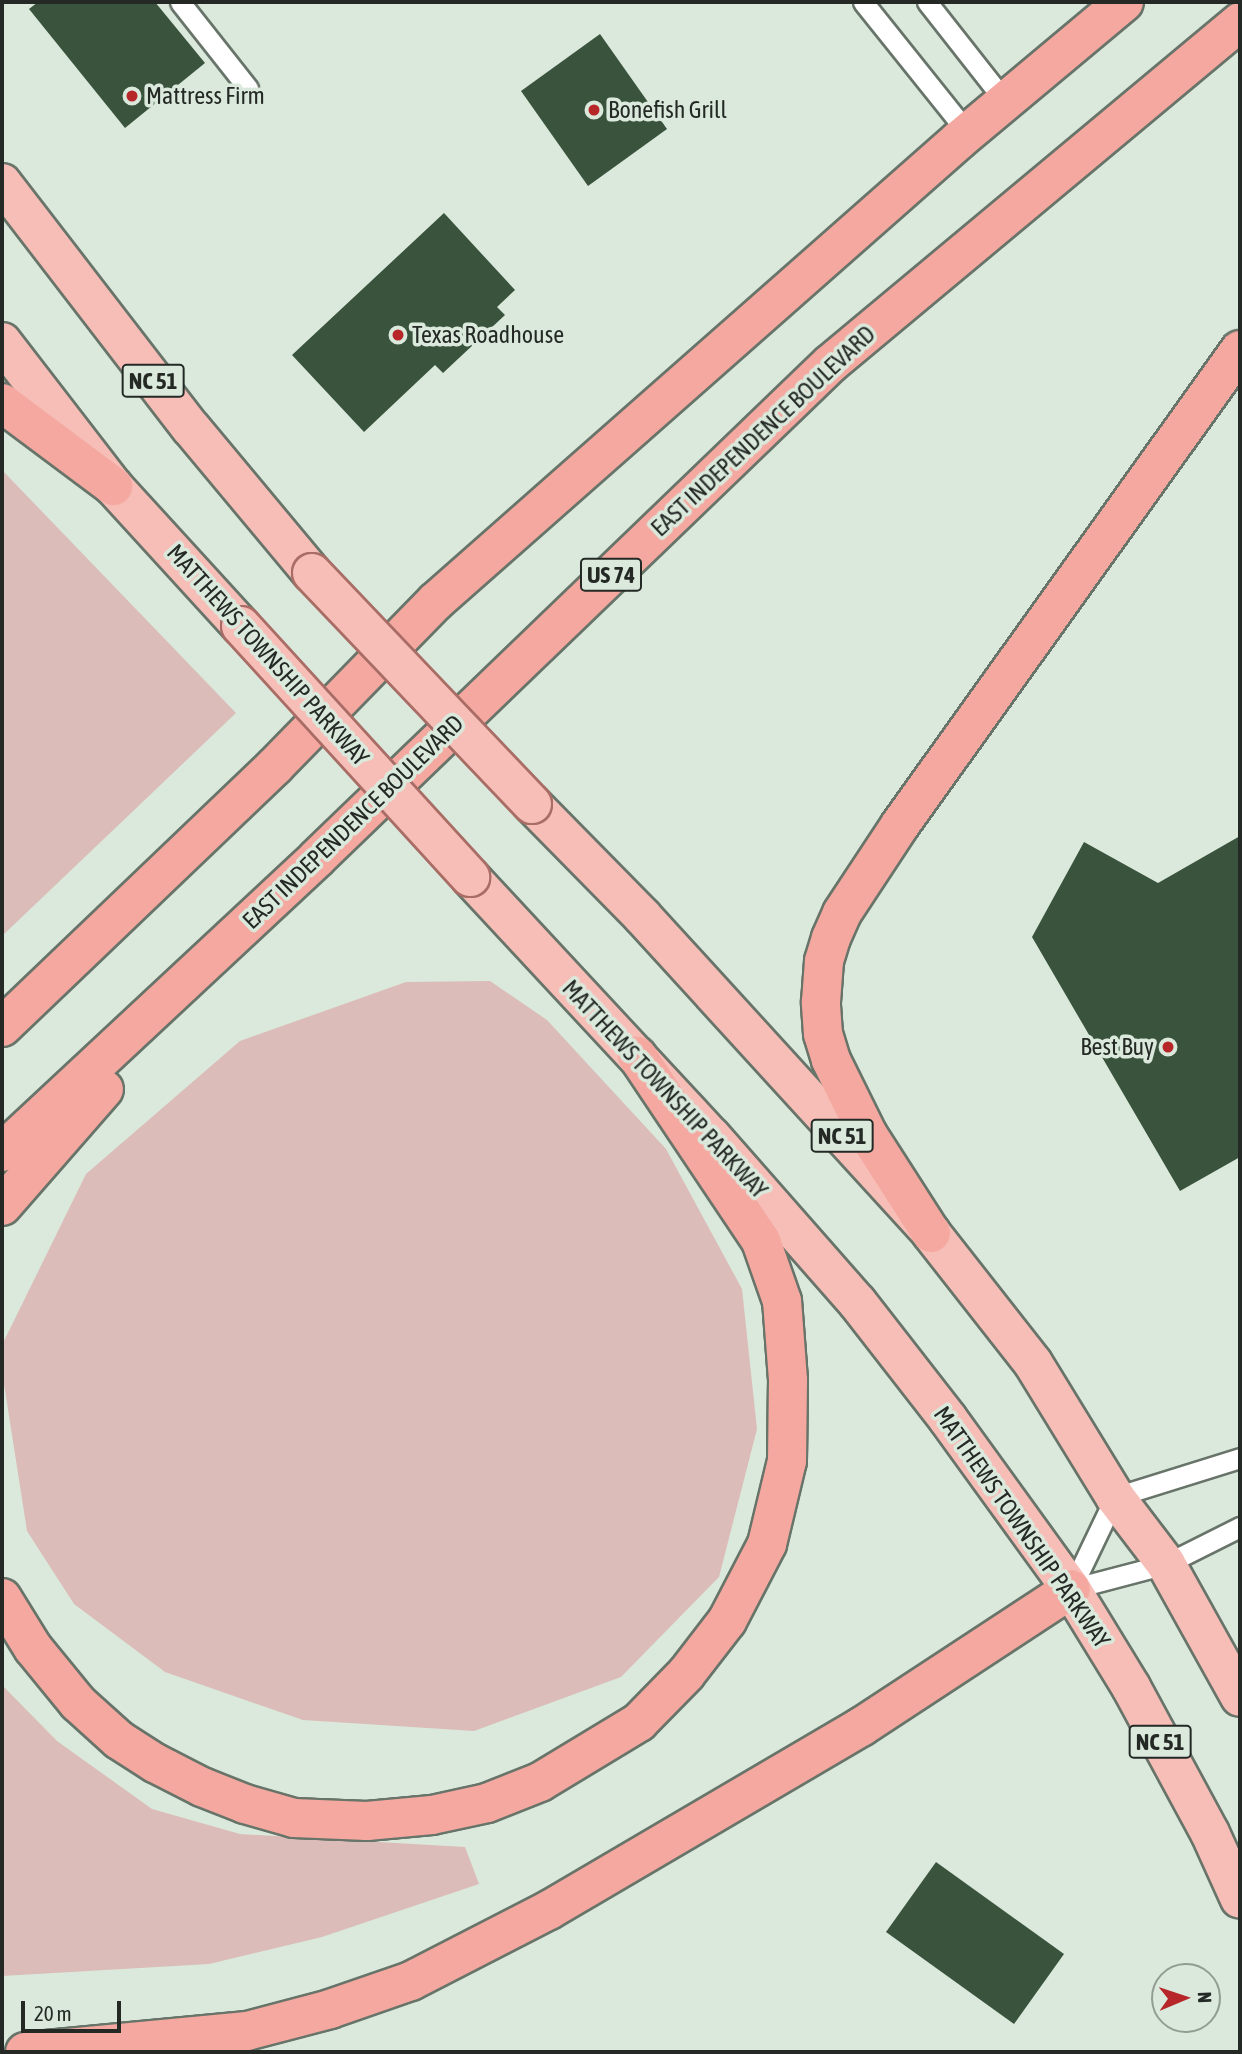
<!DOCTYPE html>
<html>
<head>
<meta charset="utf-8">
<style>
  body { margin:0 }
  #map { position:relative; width:1242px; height:2054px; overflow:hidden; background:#dae9dc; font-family:"Asap Condensed",sans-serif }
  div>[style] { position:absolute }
  .green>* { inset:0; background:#dbbcb8 }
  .building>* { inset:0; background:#3a533d }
  .roads { filter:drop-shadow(2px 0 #687469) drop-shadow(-2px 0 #687469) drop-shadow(0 2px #687469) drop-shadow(0 -2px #687469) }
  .service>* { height:19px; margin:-9.5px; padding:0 9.5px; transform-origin:9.5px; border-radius:9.5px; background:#fff }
  .primary>* { height:38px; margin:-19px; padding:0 19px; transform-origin:19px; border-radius:19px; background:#f7beb8 }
  .trunk>* { height:38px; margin:-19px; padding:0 19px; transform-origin:19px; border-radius:19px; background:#f4a8a0 }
  .bridges { filter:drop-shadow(2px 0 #a96d66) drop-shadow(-2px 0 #a96d66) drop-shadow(0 2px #a96d66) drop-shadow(0 -2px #a96d66) }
  .primary-bridge>* { height:38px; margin:-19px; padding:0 19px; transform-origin:19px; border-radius:19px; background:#f7beb8 }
  .dots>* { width:19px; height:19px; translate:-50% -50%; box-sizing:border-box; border:4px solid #dae9dc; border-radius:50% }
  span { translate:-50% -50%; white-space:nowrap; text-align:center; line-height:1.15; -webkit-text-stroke:7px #dae9dc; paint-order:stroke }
  .shield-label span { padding:2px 5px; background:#dae9dc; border:2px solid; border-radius:5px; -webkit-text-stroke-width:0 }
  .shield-label { font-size:23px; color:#242925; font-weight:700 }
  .poi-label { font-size:24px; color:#242925 }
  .left { translate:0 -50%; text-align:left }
  .right { translate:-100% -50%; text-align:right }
  .street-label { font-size:24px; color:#242925 }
  .frame { position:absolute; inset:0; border:4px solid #242925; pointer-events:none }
  .north { position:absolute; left:1151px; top:1963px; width:70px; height:70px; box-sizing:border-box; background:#dae9dc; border:2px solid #919c93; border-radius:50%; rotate:88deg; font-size:19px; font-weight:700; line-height:28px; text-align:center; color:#242925 }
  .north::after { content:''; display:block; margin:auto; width:24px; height:32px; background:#b72729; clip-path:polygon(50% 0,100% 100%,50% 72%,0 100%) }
  .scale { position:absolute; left:21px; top:2001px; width:100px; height:32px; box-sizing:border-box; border:4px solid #242925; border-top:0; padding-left:9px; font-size:21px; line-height:24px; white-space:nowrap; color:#242925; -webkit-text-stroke:5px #dae9dc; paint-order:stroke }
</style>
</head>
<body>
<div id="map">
  <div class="green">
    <i style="clip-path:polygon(2px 470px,236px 713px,2px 936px)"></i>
    <i style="clip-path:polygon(490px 981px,547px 1020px,666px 1149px,742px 1289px,757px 1429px,719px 1577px,621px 1677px,474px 1731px,303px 1720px,165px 1672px,74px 1604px,27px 1531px,2px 1371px,2px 1345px,86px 1174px,240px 1041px,406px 982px)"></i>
    <i style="clip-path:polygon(2px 1685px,57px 1741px,152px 1809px,240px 1834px,465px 1847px,479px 1884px,322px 1937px,209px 1964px,2px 1976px)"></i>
  </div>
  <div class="building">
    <i style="clip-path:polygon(38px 2px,155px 2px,205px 63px,125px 128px,29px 9px)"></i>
    <i style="clip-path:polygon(600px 34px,667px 129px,588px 186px,521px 91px)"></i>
    <i style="clip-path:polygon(444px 213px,515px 290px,497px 307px,505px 315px,443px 373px,435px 365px,364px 432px,292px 355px)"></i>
    <i style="clip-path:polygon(1240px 836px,1240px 1157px,1180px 1191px,1032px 937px,1084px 842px,1158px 883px)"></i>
    <i style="clip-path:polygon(936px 1862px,1064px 1954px,1014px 2024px,886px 1932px)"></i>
  </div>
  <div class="roads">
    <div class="service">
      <i style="left:180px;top:2px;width:110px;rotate:51.7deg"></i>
      <i style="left:863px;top:2px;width:168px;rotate:51.3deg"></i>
      <i style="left:927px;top:2px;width:126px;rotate:51.8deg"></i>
      <i style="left:1071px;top:1589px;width:102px;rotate:-64.4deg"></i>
      <i style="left:1115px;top:1497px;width:131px;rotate:-17.3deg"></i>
      <i style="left:1071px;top:1589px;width:98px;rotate:-14.7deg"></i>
      <i style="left:1166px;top:1564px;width:83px;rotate:-26.6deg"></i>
    </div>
    <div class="primary">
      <i style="left:2px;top:183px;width:309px;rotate:52.4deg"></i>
      <i style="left:191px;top:428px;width:189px;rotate:50.2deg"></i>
      <i style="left:2px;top:342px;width:182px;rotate:52.4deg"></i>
      <i style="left:113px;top:486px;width:190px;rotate:47.6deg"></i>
      <i style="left:532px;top:804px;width:157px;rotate:45.5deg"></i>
      <i style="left:642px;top:916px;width:429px;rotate:47.6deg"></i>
      <i style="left:931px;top:1233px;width:165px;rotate:51.9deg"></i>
      <i style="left:1033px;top:1363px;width:157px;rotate:58.5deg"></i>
      <i style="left:1115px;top:1497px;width:84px;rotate:52.7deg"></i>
      <i style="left:1166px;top:1564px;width:152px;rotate:60.9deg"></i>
      <i style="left:470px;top:877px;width:354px;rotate:47.1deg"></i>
      <i style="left:711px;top:1136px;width:221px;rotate:48.7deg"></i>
      <i style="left:857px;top:1302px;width:148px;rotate:52.1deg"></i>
      <i style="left:948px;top:1419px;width:210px;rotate:54.1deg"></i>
      <i style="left:1071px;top:1589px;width:115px;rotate:58.5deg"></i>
      <i style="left:1131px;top:1687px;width:166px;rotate:61.6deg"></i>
      <i style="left:1210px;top:1833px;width:72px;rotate:65.6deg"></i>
    </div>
    <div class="trunk">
      <i style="left:2px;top:403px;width:139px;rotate:36.8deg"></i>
      <i style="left:2px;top:1027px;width:378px;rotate:-43.7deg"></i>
      <i style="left:275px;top:766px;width:229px;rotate:-45.7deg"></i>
      <i style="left:435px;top:602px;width:699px;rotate:-41.4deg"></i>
      <i style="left:959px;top:140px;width:215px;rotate:-39.9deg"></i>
      <i style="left:2px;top:1152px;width:431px;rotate:-43deg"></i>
      <i style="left:317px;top:858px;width:712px;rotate:-43.92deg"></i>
      <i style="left:830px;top:364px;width:534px;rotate:-39.83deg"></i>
      <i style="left:2px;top:1206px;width:155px;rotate:-48.9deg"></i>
      <i style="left:931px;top:1233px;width:117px;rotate:-122.7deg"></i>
      <i style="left:868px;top:1135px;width:84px;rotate:-116.3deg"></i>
      <i style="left:831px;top:1060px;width:27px;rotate:-107deg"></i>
      <i style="left:823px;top:1034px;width:32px;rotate:-94deg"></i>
      <i style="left:821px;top:1002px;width:41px;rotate:-85.8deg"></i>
      <i style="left:824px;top:961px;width:24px;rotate:-73deg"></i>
      <i style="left:831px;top:938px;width:27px;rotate:-66deg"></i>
      <i style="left:842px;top:913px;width:105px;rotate:-56.6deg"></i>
      <i style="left:900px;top:825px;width:584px;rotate:-54.41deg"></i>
      <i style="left:2px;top:1598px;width:59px;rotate:58.2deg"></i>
      <i style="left:33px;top:1648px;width:71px;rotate:50.7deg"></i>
      <i style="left:78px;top:1703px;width:55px;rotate:42.1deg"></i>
      <i style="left:119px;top:1740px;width:43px;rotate:32.6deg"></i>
      <i style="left:155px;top:1763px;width:53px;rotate:27.1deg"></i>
      <i style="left:202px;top:1787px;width:46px;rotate:21.6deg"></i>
      <i style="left:245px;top:1804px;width:51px;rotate:15.9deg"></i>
      <i style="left:294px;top:1818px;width:73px;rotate:2.4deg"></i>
      <i style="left:367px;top:1821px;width:65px;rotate:-5.3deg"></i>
      <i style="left:432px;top:1815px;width:56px;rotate:-12.3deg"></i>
      <i style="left:487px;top:1803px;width:57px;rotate:-21.6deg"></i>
      <i style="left:540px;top:1782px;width:116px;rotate:-31.2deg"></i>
      <i style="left:639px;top:1722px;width:67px;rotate:-45.6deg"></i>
      <i style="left:686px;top:1674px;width:67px;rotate:-52.3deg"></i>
      <i style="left:727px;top:1621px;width:87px;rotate:-62.5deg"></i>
      <i style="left:767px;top:1544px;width:85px;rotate:-76.5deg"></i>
      <i style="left:787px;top:1461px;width:81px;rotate:-89.3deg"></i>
      <i style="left:788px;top:1380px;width:79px;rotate:-94.3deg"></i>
      <i style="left:782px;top:1301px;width:64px;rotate:-109.3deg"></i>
      <i style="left:761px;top:1241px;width:223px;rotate:-123.8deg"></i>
      <i style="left:25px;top:2052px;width:223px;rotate:-5.4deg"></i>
      <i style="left:247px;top:2031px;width:86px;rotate:-14.8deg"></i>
      <i style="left:330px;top:2009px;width:86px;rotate:-19.1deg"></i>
      <i style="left:411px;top:1981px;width:155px;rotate:-27.2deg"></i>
      <i style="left:549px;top:1910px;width:362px;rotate:-30.4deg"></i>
      <i style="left:861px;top:1727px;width:251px;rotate:-33.3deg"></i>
    </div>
  </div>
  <div class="bridges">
    <div class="primary-bridge">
      <i style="left:312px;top:573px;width:319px;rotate:46.4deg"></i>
      <i style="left:241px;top:626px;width:340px;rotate:47.6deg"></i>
    </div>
  </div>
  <div class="dots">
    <i style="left:132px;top:96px;background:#b72729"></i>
    <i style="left:594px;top:110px;background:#b72729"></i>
    <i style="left:398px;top:335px;background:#b72729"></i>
    <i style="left:1168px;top:1047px;background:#b72729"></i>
  </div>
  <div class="shield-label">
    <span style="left:153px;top:381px">NC 51</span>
    <span style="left:611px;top:575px">US 74</span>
    <span style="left:842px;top:1136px">NC 51</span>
    <span style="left:1160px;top:1742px">NC 51</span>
  </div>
  <div class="poi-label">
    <span class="left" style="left:146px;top:96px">Mattress Firm</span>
    <span class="left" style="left:608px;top:110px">Bonefish Grill</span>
    <span class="left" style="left:412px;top:335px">Texas Roadhouse</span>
    <span class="right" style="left:1154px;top:1047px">Best Buy</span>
  </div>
  <div class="street-label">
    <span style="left:763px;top:431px;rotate:-43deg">EAST INDEPENDENCE BOULEVARD</span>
    <span style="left:268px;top:655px;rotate:48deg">MATTHEWS TOWNSHIP PARKWAY</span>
    <span style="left:353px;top:822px;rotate:-44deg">EAST INDEPENDENCE BOULEVARD</span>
    <span style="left:665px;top:1089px;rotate:47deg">MATTHEWS TOWNSHIP PARKWAY</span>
    <span style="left:1022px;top:1527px;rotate:55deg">MATTHEWS TOWNSHIP PARKWAY</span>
  </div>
  <div class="frame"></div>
  <div class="north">N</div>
  <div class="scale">20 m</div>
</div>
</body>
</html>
